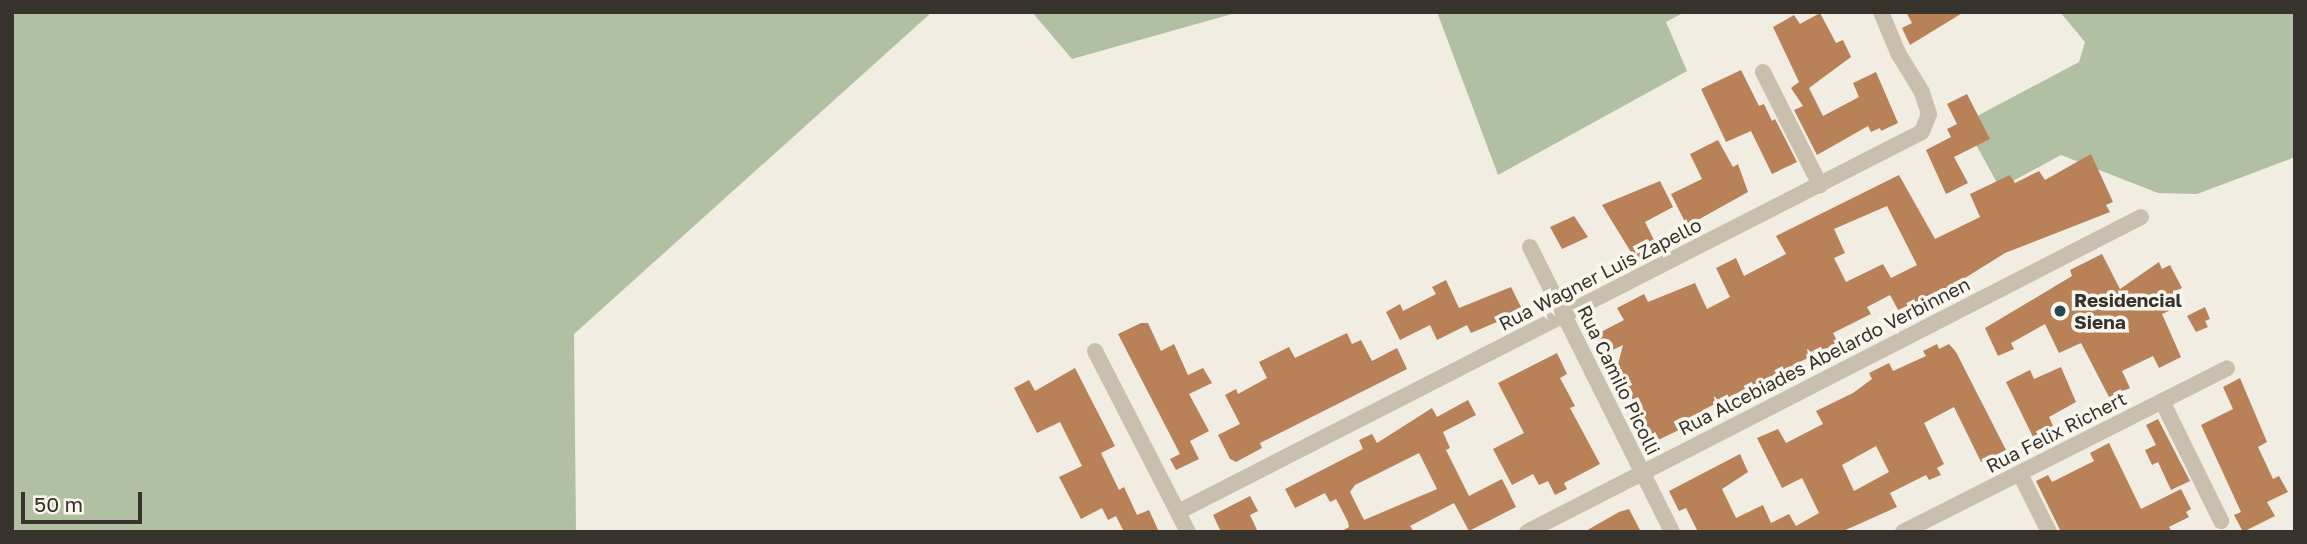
<!DOCTYPE html>
<html>
<head>
<meta charset="utf-8">
<style>
  body { margin:0 }
  #map { position:relative; width:2307px; height:544px; overflow:hidden; background:#f1ede2; font-family:"Golos Text",sans-serif }
  div>[style] { position:absolute }
  .green>* { inset:0; background:#b1bfa3 }
  .building>* { inset:0; background:#b98158 }
  .minor>* { height:16px; margin:-8px; padding:0 8px; transform-origin:8px; border-radius:8px; background:#c9bfaf }
  .dots>* { width:19px; height:19px; translate:-50% -50%; box-sizing:border-box; border:4px solid #f9f6ee; border-radius:50% }
  span { translate:-50% -50%; white-space:nowrap; text-align:center; line-height:1.15; -webkit-text-stroke:7px #f9f6ee; paint-order:stroke }
  .street-label { font-size:19px; color:#38322c }
  .poi-label { font-size:19px; color:#38322c; font-weight:700 }
  .left { translate:0 -50%; text-align:left }
  .frame { position:absolute; inset:0; border:14px solid #38322c; pointer-events:none }
  .scale { position:absolute; left:21px; top:492px; width:121px; height:32px; box-sizing:border-box; border:4px solid #38322c; border-top:0; padding-left:9px; font-size:21px; line-height:24px; white-space:nowrap; color:#38322c; -webkit-text-stroke:5px #f9f6ee; paint-order:stroke }
</style>
</head>
<body>
<div id="map">
  <div class="green">
    <i style="clip-path:polygon(12px 12px,932px 12px,574px 334px,576px 532px,12px 532px)"></i>
    <i style="clip-path:polygon(1032px 12px,1239px 12px,1072px 59px)"></i>
    <i style="clip-path:polygon(1437px 12px,1685px 12px,1666px 22px,1687px 71px,1498px 175px)"></i>
    <i style="clip-path:polygon(2060px 12px,2295px 12px,2295px 157px,2197px 194px,2158px 193px,2061px 155px,2000px 188px,1975px 143px,1979px 115px,2079px 62px,2085px 42px)"></i>
  </div>
  <div class="building">
    <i style="clip-path:polygon(1906px 12px,1964px 12px,1910px 45px,1902px 28px,1912px 23px)"></i>
    <i style="clip-path:polygon(1820px 13px,1836px 43px,1843px 40px,1851px 57px,1809px 88px,1823px 116px,1859px 97px,1853px 83px,1876px 72px,1898px 123px,1881px 131px,1880px 128px,1871px 132px,1868px 126px,1817px 155px,1794px 110px,1803px 106px,1791px 88px,1799px 82px,1773px 27px,1794px 15px,1800px 24px)"></i>
    <i style="clip-path:polygon(1741px 70px,1759px 106px,1764px 104px,1772px 121px,1775px 119px,1797px 162px,1772px 174px,1751px 131px,1726px 142px,1701px 89px)"></i>
    <i style="clip-path:polygon(1967px 94px,1990px 139px,1954px 157px,1968px 183px,1946px 194px,1926px 150px,1951px 137px,1947px 129px,1957px 124px,1947px 104px)"></i>
    <i style="clip-path:polygon(1718px 140px,1733px 167px,1738px 164px,1748px 192px,1687px 226px,1671px 194px,1702px 179px,1690px 154px)"></i>
    <i style="clip-path:polygon(evenodd,2091px 154px,2113px 202px,2106px 205px,2110px 212px,2005px 253px,1957px 283px,1898px 310px,1890px 295px,1867px 307px,1871px 314px,1833px 333px,1838px 343px,1703px 410px,1706px 417px,1654px 442px,1617px 368px,1623px 345px,1604px 354px,1595px 335px,1624px 320px,1617px 308px,1644px 294px,1648px 302px,1695px 283px,1707px 309px,1730px 297px,1716px 268px,1736px 258px,1744px 276px,1786px 254px,1776px 236px,1899px 175px,1935px 239px,1980px 217px,1970px 194px,2010px 175px,2015px 183px,2039px 171px,2045px 180px,2091px 154px,1887px 206px,1917px 265px,1891px 278px,1883px 264px,1846px 282px,1834px 258px,1845px 253px,1834px 229px,1887px 206px)"></i>
    <i style="clip-path:polygon(1660px 181px,1673px 207px,1645px 222px,1659px 250px,1637px 262px,1602px 205px)"></i>
    <i style="clip-path:polygon(1574px 216px,1588px 237px,1562px 249px,1550px 227px)"></i>
    <i style="clip-path:polygon(2102px 254px,2120px 289px,2159px 262px,2162px 269px,2170px 265px,2182px 288px,2175px 291px,2182px 305px,2162px 314px,2181px 357px,2159px 368px,2153px 356px,2122px 371px,2130px 388px,2109px 397px,2081px 343px,2059px 353px,2045px 324px,2011px 343px,2014px 349px,1998px 356px,1985px 328px,2072px 276px,2070px 270px)"></i>
    <i style="clip-path:polygon(1446px 280px,1459px 308px,1511px 287px,1523px 311px,1471px 333px,1467px 325px,1437px 340px,1430px 325px,1400px 340px,1386px 312px,1400px 304px,1403px 311px,1436px 294px,1432px 287px)"></i>
    <i style="clip-path:polygon(2205px 307px,2210px 319px,2205px 321px,2208px 327px,2196px 332px,2187px 316px)"></i>
    <i style="clip-path:polygon(1141px 323px,1148px 323px,1161px 351px,1174px 344px,1188px 375px,1203px 368px,1212px 383px,1189px 394px,1209px 431px,1190px 441px,1199px 459px,1176px 470px,1170px 459px,1180px 454px,1118px 334px)"></i>
    <i style="clip-path:polygon(1347px 333px,1352px 344px,1361px 340px,1372px 361px,1397px 348px,1407px 369px,1260px 443px,1262px 448px,1236px 462px,1230px 459px,1218px 435px,1240px 424px,1225px 395px,1236px 389px,1238px 394px,1267px 378px,1259px 362px,1289px 347px,1295px 358px)"></i>
    <i style="clip-path:polygon(evenodd,1937px 344px,1939px 349px,1949px 344px,1956px 352px,2006px 450px,1981px 462px,1954px 407px,1924px 423px,1944px 464px,1937px 468px,1941px 475px,1929px 480px,1926px 475px,1890px 493px,1897px 507px,1841px 532px,1698px 532px,1686px 508px,1679px 511px,1669px 491px,1740px 454px,1748px 472px,1722px 489px,1736px 518px,1763px 505px,1771px 523px,1789px 514px,1796px 526px,1819px 513px,1802px 478px,1782px 488px,1757px 438px,1778px 429px,1786px 443px,1823px 424px,1816px 411px,1853px 393px,1872px 379px,1869px 373px,1889px 363px,1893px 371px,1926px 356px,1923px 351px,1937px 344px,1876px 446px,1889px 472px,1854px 491px,1842px 465px,1876px 446px)"></i>
    <i style="clip-path:polygon(1557px 353px,1567px 374px,1560px 378px,1575px 406px,1570px 408px,1600px 464px,1564px 483px,1567px 489px,1555px 495px,1548px 481px,1539px 485px,1533px 474px,1512px 485px,1493px 449px,1524px 433px,1498px 383px)"></i>
    <i style="clip-path:polygon(2061px 367px,2076px 402px,2049px 417px,2053px 426px,2033px 437px,2006px 382px,2030px 370px,2034px 379px)"></i>
    <i style="clip-path:polygon(1075px 368px,1115px 446px,1101px 453px,1119px 490px,1124px 487px,1137px 515px,1149px 510px,1159px 532px,1124px 532px,1116px 516px,1108px 520px,1102px 508px,1081px 519px,1059px 477px,1082px 466px,1060px 422px,1037px 433px,1014px 388px,1029px 380px,1035px 391px)"></i>
    <i style="clip-path:polygon(2240px 378px,2267px 442px,2258px 447px,2273px 479px,2279px 476px,2288px 492px,2267px 502px,2275px 516px,2243px 532px,2234px 515px,2241px 512px,2201px 425px,2233px 409px,2223px 387px)"></i>
    <i style="clip-path:polygon(evenodd,1468px 400px,1476px 415px,1443px 432px,1450px 448px,1446px 450px,1469px 496px,1502px 479px,1516px 507px,1469px 531px,1454px 503px,1410px 526px,1414px 532px,1340px 532px,1349px 527px,1348px 522px,1336px 499px,1330px 502px,1325px 493px,1295px 508px,1285px 489px,1363px 449px,1359px 440px,1372px 434px,1377px 443px,1432px 408px,1437px 417px,1468px 400px,1419px 453px,1437px 489px,1364px 520px,1350px 492px,1355px 485px,1419px 453px)"></i>
    <i style="clip-path:polygon(2158px 419px,2190px 481px,2171px 490px,2158px 462px,2152px 465px,2145px 450px,2156px 445px,2146px 425px)"></i>
    <i style="clip-path:polygon(2109px 443px,2141px 509px,2181px 489px,2191px 509px,2186px 512px,2189px 517px,2169px 527px,2172px 532px,2061px 532px,2036px 481px,2048px 475px,2052px 482px,2094px 461px,2090px 453px)"></i>
    <i style="clip-path:polygon(1250px 496px,1258px 511px,1250px 515px,1258px 532px,1221px 532px,1213px 515px)"></i>
    <i style="clip-path:polygon(1629px 509px,1641px 532px,1584px 532px,1619px 512px)"></i>
  </div>
  <div class="minor">
    <i style="left:1763px;top:72px;width:127px;rotate:63.2deg"></i>
    <i style="left:1530px;top:247px;width:318px;rotate:63.5deg"></i>
    <i style="left:1095px;top:351px;width:203px;rotate:62.8deg"></i>
    <i style="left:2162px;top:401px;width:134px;rotate:63.8deg"></i>
    <i style="left:2020px;top:474px;width:65px;rotate:63.4deg"></i>
    <i style="left:1178px;top:512px;width:835px;rotate:-27.06deg"></i>
    <i style="left:1922px;top:132px;width:19px;rotate:-69deg"></i>
    <i style="left:1929px;top:114px;width:23px;rotate:-108deg"></i>
    <i style="left:1922px;top:92px;width:46px;rotate:-121.6deg"></i>
    <i style="left:1898px;top:53px;width:44px;rotate:-112.5deg"></i>
    <i style="left:1527px;top:532px;width:690px;rotate:-27.16deg"></i>
    <i style="left:1903px;top:532px;width:363px;rotate:-26.8deg"></i>
  </div>
  <div class="dots">
    <i style="left:2060px;top:311px;background:#254a56"></i>
  </div>
  <div class="street-label">
    <span style="left:1600px;top:274px;rotate:-27deg">Rua Wagner Luis Zapello</span>
    <span style="left:1824px;top:356px;rotate:-27deg">Rua Alcebiades Abelardo Verbinnen</span>
    <span style="left:1619px;top:380px;rotate:64deg">Rua Camilo Picolli</span>
    <span style="left:2056px;top:432px;rotate:-27deg">Rua Felix Richert</span>
  </div>
  <div class="poi-label">
    <span class="left" style="left:2074px;top:311px">Residencial<br>Siena</span>
  </div>
  <div class="frame"></div>
  <div class="scale">50 m</div>
</div>
</body>
</html>
